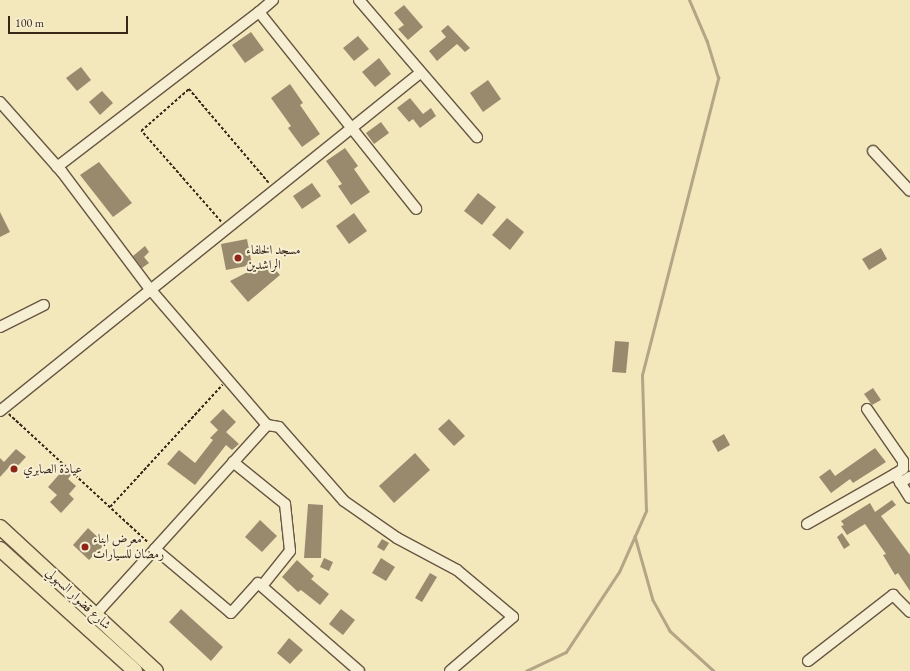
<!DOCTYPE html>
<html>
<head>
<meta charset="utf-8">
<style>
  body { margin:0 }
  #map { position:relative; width:910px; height:671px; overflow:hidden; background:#f3e7bc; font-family:"EB Garamond",Amiri,serif }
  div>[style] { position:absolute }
  .stream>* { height:2.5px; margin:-1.25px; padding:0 1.25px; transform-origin:1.25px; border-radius:1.25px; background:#b3a585 }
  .building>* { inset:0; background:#998a6e }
  .path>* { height:1.5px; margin-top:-0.75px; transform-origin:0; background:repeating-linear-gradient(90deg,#382619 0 3px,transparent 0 5px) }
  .roads { filter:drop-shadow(1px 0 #675642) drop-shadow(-1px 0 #675642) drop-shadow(0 1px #675642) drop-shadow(0 -1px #675642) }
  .minor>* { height:10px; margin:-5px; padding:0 5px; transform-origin:5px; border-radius:5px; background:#f7efd3 }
  .highway>* { height:14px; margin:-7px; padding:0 7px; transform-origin:7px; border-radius:7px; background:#f3e7bc }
  .dots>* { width:11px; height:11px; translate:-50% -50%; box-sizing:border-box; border:2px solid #f7efd3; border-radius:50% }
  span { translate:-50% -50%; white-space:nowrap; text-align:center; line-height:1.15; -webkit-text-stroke:4px #f7efd3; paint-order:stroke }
  .poi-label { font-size:13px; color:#382619 }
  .left { translate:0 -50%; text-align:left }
  .street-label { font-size:13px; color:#382619 }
  .scale { position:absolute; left:8px; top:16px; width:120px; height:18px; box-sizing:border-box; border:2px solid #382619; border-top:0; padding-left:5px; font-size:12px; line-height:14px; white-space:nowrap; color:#382619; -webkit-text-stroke:3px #f7efd3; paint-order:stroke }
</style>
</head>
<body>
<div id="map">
  <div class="stream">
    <i style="left:635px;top:536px;width:66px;rotate:74.3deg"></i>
    <i style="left:653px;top:600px;width:35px;rotate:61deg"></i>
    <i style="left:670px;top:631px;width:59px;rotate:42.3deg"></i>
    <i style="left:526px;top:671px;width:44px;rotate:-25.4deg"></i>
    <i style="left:566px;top:652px;width:96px;rotate:-56.5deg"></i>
    <i style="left:619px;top:572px;width:67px;rotate:-66.1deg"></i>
    <i style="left:646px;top:511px;width:136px;rotate:-91.7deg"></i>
    <i style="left:642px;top:375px;width:307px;rotate:-75.6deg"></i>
    <i style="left:718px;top:78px;width:38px;rotate:-107deg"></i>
    <i style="left:707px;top:42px;width:46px;rotate:-113.2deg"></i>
  </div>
  <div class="building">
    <i style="clip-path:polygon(404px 5px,423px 27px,408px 40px,398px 29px,404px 25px,394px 13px)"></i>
    <i style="clip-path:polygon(448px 25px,470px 48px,465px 52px,457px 44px,437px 61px,429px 51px,446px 37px,441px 31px)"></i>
    <i style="clip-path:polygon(251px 32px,264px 50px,245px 63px,232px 45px)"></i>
    <i style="clip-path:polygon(358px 36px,369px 49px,354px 61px,343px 48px)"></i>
    <i style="clip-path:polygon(379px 58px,391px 74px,375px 87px,362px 72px)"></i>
    <i style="clip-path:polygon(81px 67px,91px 80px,77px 91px,66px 78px)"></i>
    <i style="clip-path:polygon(488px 80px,501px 99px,483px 112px,470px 93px)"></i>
    <i style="clip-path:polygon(290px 84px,303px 103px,300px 105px,320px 134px,302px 147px,288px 128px,291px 126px,271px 98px)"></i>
    <i style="clip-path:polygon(102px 91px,113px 103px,100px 115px,89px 102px)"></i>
    <i style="clip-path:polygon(410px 98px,423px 114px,431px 108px,436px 116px,420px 128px,413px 119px,409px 122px,397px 108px)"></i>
    <i style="clip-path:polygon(381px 122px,389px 133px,374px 144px,366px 133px)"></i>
    <i style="clip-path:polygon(345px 148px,358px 166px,354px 169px,370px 192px,351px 205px,338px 186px,342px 184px,326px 161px)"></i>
    <i style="clip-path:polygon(99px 162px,132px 203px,113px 217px,80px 175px)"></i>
    <i style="clip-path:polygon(312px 183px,321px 196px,302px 209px,293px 196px)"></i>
    <i style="clip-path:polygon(478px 193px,496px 207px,482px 225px,464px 211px)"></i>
    <i style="clip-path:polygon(0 212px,10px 232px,0 237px)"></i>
    <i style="clip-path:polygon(354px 213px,367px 231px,349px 244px,336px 226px)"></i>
    <i style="clip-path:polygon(507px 218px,524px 232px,510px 250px,492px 235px)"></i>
    <i style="clip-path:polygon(247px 239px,252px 265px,226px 270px,221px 244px)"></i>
    <i style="clip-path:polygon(145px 246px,149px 252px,144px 257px,149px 263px,142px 268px,133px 256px)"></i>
    <i style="clip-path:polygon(881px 248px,887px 259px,869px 270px,862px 259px)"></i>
    <i style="clip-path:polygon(265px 263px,270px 270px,273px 267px,280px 275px,248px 302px,230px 281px)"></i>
    <i style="clip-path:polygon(615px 341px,629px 342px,626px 373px,612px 372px)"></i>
    <i style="clip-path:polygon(873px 388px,881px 400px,872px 405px,864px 394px)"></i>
    <i style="clip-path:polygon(223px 409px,236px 422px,226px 432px,239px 444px,232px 450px,226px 445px,195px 485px,167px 464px,179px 450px,195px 463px,213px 440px,210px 438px,218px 430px,210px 422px)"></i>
    <i style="clip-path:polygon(449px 419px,465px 436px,454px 446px,438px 429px)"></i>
    <i style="clip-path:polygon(724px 434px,730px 445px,718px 452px,712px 441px)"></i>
    <i style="clip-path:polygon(875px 448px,886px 462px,853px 483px,850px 479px,831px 493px,819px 477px,830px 469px,835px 476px)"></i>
    <i style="clip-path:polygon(16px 449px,26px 457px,14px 470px,10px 466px,0 477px,0 458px,4px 462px)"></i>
    <i style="clip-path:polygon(415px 453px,430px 470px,394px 503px,379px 486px)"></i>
    <i style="clip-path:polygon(64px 469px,71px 475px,68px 479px,76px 486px,69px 494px,74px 499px,61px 513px,50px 502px,57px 495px,48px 487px)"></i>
    <i style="clip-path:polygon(892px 500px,896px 505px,881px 516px,910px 555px,910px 591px,898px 573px,895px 575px,883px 555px,886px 554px,865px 524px,847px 535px,841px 526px,844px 525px,841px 521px,870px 503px,875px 512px)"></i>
    <i style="clip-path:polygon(308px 504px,323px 505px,321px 558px,304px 558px)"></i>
    <i style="clip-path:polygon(260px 520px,277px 536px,262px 552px,245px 537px)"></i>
    <i style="clip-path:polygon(88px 528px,105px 544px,89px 560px,73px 545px)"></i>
    <i style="clip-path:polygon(842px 533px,850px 545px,844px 549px,837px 537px)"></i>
    <i style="clip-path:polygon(382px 539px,389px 543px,384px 551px,377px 547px)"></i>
    <i style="clip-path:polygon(324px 558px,333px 562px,329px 571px,320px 567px)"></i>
    <i style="clip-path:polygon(381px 558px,395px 567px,386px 581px,372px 573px)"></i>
    <i style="clip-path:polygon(297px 560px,314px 576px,311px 579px,329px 594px,320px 605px,301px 590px,298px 592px,282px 577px)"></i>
    <i style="clip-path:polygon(430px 573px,437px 577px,422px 602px,415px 598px)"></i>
    <i style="clip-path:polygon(181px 609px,223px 647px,211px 661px,169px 622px)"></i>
    <i style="clip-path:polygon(341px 609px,355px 620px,343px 635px,329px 624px)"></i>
    <i style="clip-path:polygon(289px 638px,303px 650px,290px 664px,277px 653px)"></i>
  </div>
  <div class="path">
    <i style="left:221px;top:222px;width:121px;rotate:-131.3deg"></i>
    <i style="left:141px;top:131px;width:64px;rotate:-41.2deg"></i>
    <i style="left:189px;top:89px;width:123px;rotate:49.6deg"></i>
    <i style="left:9px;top:414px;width:190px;rotate:42.7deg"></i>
    <i style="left:110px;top:507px;width:166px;rotate:-47.4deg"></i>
  </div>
  <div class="roads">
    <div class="minor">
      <i style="left:273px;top:0;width:18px;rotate:139deg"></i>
      <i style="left:259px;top:12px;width:252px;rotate:51.4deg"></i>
      <i style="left:359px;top:0;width:181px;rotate:49.3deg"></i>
      <i style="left:0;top:102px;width:94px;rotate:48.5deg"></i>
      <i style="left:62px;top:172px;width:146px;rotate:53.1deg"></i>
      <i style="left:150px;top:289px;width:179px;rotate:49.3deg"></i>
      <i style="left:267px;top:425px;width:12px;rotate:9deg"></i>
      <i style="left:279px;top:427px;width:98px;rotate:48.7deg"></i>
      <i style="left:344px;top:501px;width:65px;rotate:34.9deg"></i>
      <i style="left:397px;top:538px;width:68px;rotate:28.1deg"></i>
      <i style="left:457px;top:570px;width:73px;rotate:40deg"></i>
      <i style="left:513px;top:617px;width:83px;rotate:139.4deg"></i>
      <i style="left:873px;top:151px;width:54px;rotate:47.2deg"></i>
      <i style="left:57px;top:167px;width:255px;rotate:-37.5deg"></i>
      <i style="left:0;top:327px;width:49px;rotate:-26.6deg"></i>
      <i style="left:867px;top:409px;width:63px;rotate:55.3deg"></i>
      <i style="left:903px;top:461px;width:8px;rotate:90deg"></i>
      <i style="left:903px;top:469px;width:9px;rotate:148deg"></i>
      <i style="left:0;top:411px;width:539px;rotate:-38.83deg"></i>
      <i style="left:233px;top:462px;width:67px;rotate:38.9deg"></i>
      <i style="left:285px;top:504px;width:47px;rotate:83.9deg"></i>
      <i style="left:290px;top:551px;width:45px;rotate:128.7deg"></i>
      <i style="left:900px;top:483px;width:12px;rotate:-31deg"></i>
      <i style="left:807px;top:524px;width:101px;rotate:-29.6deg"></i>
      <i style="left:895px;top:474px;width:28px;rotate:58deg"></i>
      <i style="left:155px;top:549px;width:167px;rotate:-47.9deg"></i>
      <i style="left:95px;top:615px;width:89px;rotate:-47.7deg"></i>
      <i style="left:155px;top:549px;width:99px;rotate:40.1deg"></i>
      <i style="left:231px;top:613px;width:40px;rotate:-48deg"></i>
      <i style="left:258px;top:583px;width:134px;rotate:41.1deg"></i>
      <i style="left:808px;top:661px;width:108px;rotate:-37.8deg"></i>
      <i style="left:893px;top:595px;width:24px;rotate:45deg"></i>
    </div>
    <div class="highway">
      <i style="left:0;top:527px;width:212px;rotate:42.7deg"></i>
      <i style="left:0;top:549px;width:182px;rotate:42.1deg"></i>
    </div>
  </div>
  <div class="dots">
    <i style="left:238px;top:258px;background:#8f2418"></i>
    <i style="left:14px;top:469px;background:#8f2418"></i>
    <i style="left:85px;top:547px;background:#8f2418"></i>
  </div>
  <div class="poi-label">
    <span class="left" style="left:246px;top:258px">مسجد الخلفاء<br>الراشدين</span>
    <span class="left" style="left:23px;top:469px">عيادة الصابري</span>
    <span class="left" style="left:93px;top:547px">معرض ابناء<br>رمضان للسيارات</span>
  </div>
  <div class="street-label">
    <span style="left:78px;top:599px;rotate:43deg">شارع قضوار السهولي</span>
  </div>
  <div class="scale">100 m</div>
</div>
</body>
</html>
